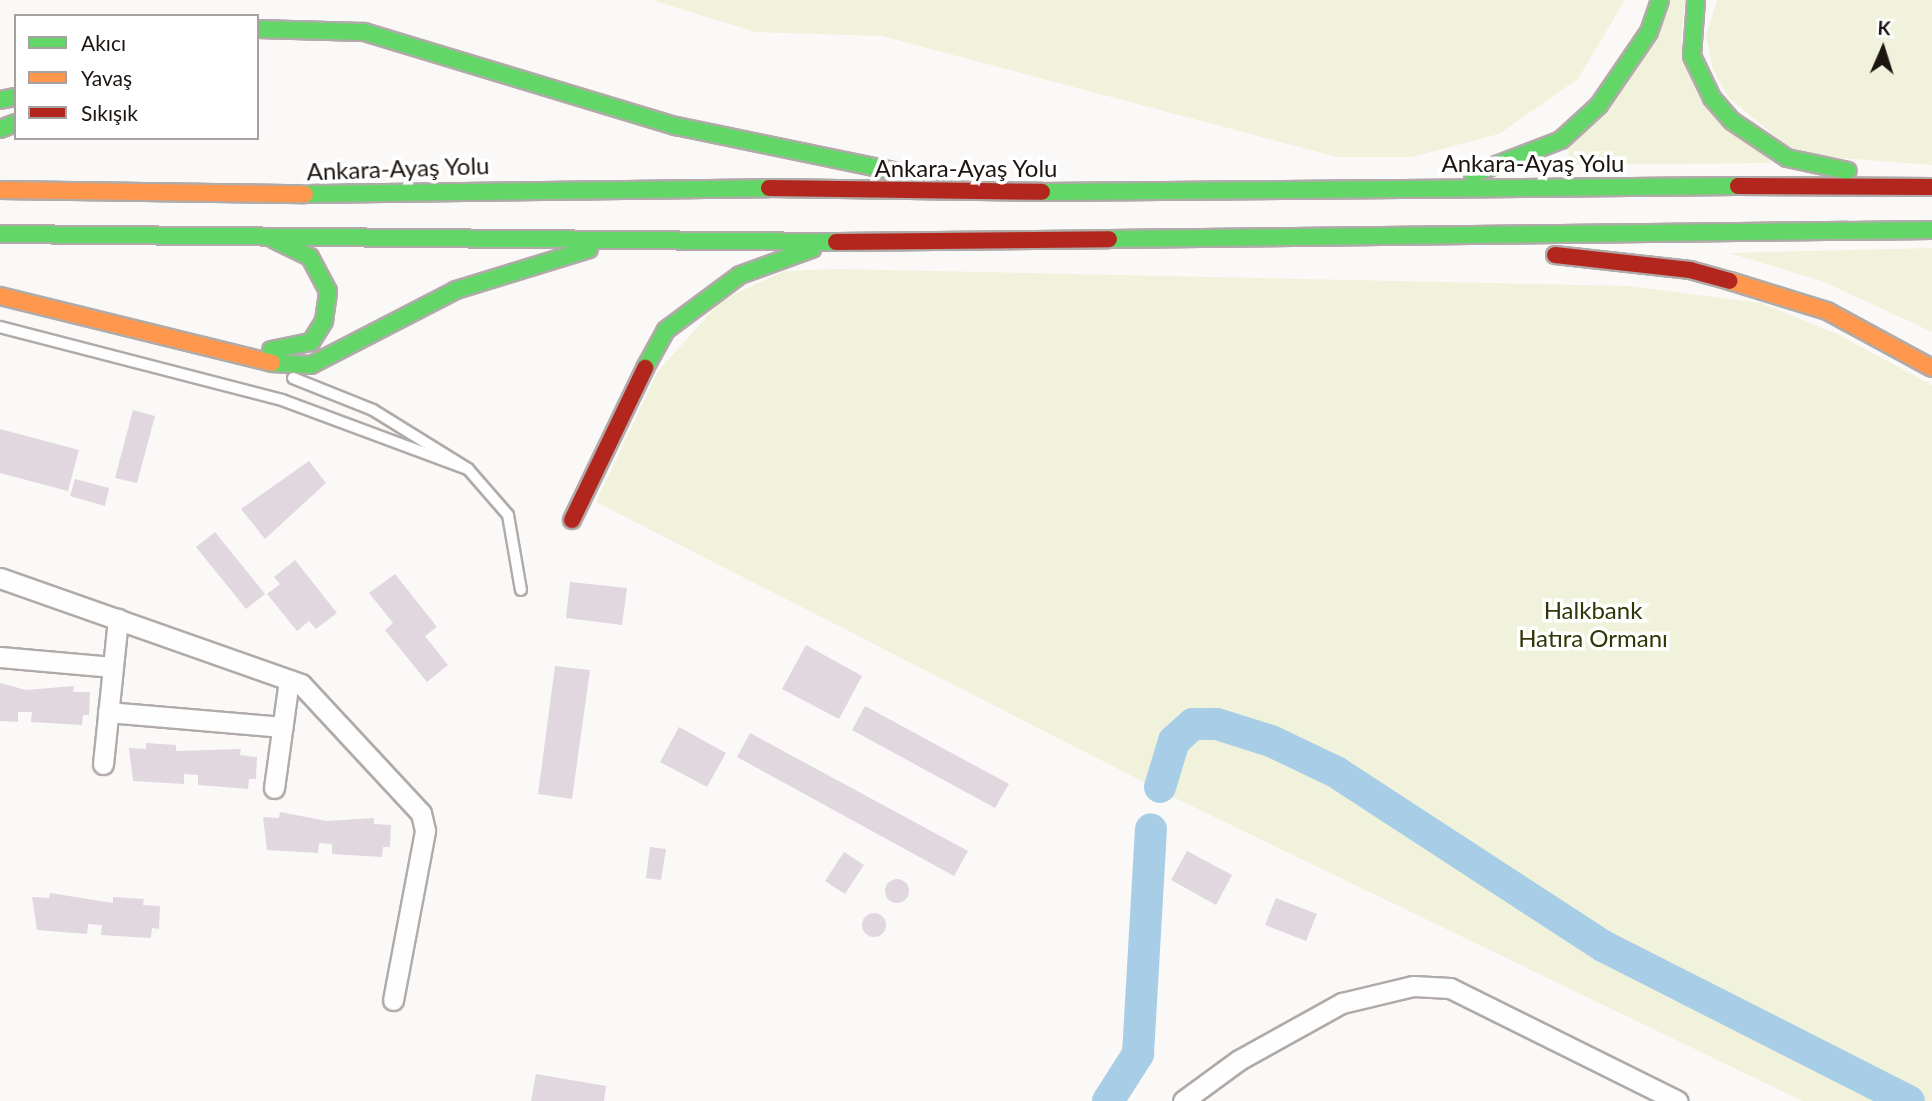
<!DOCTYPE html>
<html>
<head>
<meta charset="utf-8">
<style>
  body { margin:0 }
  #map { position:relative; width:1932px; height:1101px; overflow:hidden; background:#fbf9f7; font-family:Lato,sans-serif }
  div>[style] { position:absolute }
  .green>* { inset:0; background:#f1f2db }
  .river>* { height:32px; margin:-16px; padding:0 16px; transform-origin:16px; border-radius:16px; background:#a8cee7 }
  .building>* { inset:0; background:#e0d7df }
  .round { border-radius:50% }
  .roads { filter:drop-shadow(2px 0 #b0aba8) drop-shadow(-2px 0 #b0aba8) drop-shadow(0 2px #b0aba8) drop-shadow(0 -2px #b0aba8) }
  .lane>* { height:10px; margin:-5px; padding:0 5px; transform-origin:5px; border-radius:5px; background:#fefefe }
  .street>* { height:19px; margin:-9.5px; padding:0 9.5px; transform-origin:9.5px; border-radius:9.5px; background:#fefefe }
  .fast>* { height:16px; margin:-8px; padding:0 8px; transform-origin:8px; border-radius:8px; background:#63d668 }
  .slow>* { height:16px; margin:-8px; padding:0 8px; transform-origin:8px; border-radius:8px; background:#ff974d }
  .jam>* { height:16px; margin:-8px; padding:0 8px; transform-origin:8px; border-radius:8px; background:#b3261e }
  span { translate:-50% -50%; white-space:nowrap; text-align:center; line-height:1.15; -webkit-text-stroke:7px #fff; paint-order:stroke }
  .street-label { font-size:24px; color:#1c1511 }
  .park-label { font-size:24px; color:#323507 }
  .legend { position:absolute; left:14px; top:14px; width:245px; height:126px; box-sizing:border-box; background:#fff; border:2px solid #a4a1a0; margin:0; padding:9px 12px; list-style:none; font-size:21px; color:#1c1511 }
  .legend li { display:flex; align-items:center; gap:14px; height:35px }
  .legend b { width:35px; border:2px solid #a4a1a0 }
  .north { position:absolute; left:1848px; top:14px; width:70px; height:70px; -webkit-text-stroke:5px #fff; paint-order:stroke; rotate:3deg; font-size:19px; font-weight:700; line-height:28px; text-align:center; color:#1c1511 }
  .north::after { content:''; display:block; margin:auto; width:24px; height:32px; background:#1c1511; clip-path:polygon(50% 0,100% 100%,50% 72%,0 100%) }
</style>
</head>
<body>
<div id="map">
  <div class="green">
    <i style="clip-path:polygon(652px 0,1625px 0,1578px 79px,1499px 134px,1412px 157px,1337px 157px,882px 36px,755px 32px)"></i>
    <i style="clip-path:polygon(1669px 0,1685px 0,1681px 43px,1772px 163px,1570px 165px,1568px 148px)"></i>
    <i style="clip-path:polygon(1717px 0,1932px 0,1932px 165px,1827px 157px,1789px 147px,1730px 99px,1713px 70px,1706px 36px)"></i>
    <i style="clip-path:polygon(1932px 248px,1932px 332px,1822px 281px,1729px 253px)"></i>
    <i style="clip-path:polygon(840px 269px,1629px 286px,1761px 303px,1837px 334px,1932px 385px,1932px 1101px,1802px 1101px,1173px 797px,596px 502px,658px 371px,722px 300px,784px 271px)"></i>
  </div>
  <div class="river">
    <i style="left:1160px;top:787px;width:48px;rotate:-73.1deg"></i>
    <i style="left:1174px;top:741px;width:25px;rotate:-42deg"></i>
    <i style="left:1193px;top:724px;width:24px"></i>
    <i style="left:1217px;top:724px;width:57px;rotate:17.5deg"></i>
    <i style="left:1271px;top:741px;width:72px;rotate:25.5deg"></i>
    <i style="left:1336px;top:772px;width:319px;rotate:33.1deg"></i>
    <i style="left:1603px;top:946px;width:343px;rotate:26.9deg"></i>
    <i style="left:1108px;top:1101px;width:56px;rotate:-57.4deg"></i>
    <i style="left:1138px;top:1054px;width:225px;rotate:-86.7deg"></i>
  </div>
  <div class="building">
    <i style="clip-path:polygon(133px 410px,155px 416px,137px 483px,115px 478px)"></i>
    <i style="clip-path:polygon(0 429px,79px 450px,68px 491px,0 473px)"></i>
    <i style="clip-path:polygon(309px 461px,326px 483px,265px 539px,241px 509px)"></i>
    <i style="clip-path:polygon(75px 479px,109px 488px,105px 506px,70px 496px)"></i>
    <i style="clip-path:polygon(215px 532px,265px 594px,246px 609px,196px 547px)"></i>
    <i style="clip-path:polygon(295px 560px,337px 613px,316px 629px,309px 621px,297px 631px,267px 594px,280px 584px,274px 577px)"></i>
    <i style="clip-path:polygon(395px 574px,437px 627px,425px 636px,448px 665px,427px 682px,385px 630px,393px 623px,369px 593px)"></i>
    <i style="clip-path:polygon(570px 582px,627px 588px,622px 625px,566px 618px)"></i>
    <i style="clip-path:polygon(806px 645px,862px 676px,839px 719px,782px 689px)"></i>
    <i style="clip-path:polygon(555px 666px,590px 670px,572px 799px,538px 794px)"></i>
    <i style="clip-path:polygon(0 683px,26px 690px,74px 686px,73px 692px,90px 692px,89px 715px,83px 715px,82px 725px,31px 722px,32px 712px,18px 712px,18px 722px,0 721px)"></i>
    <i style="clip-path:polygon(865px 706px,1009px 784px,995px 808px,852px 730px)"></i>
    <i style="clip-path:polygon(679px 727px,726px 753px,707px 787px,660px 762px)"></i>
    <i style="clip-path:polygon(750px 733px,968px 851px,954px 876px,737px 757px)"></i>
    <i style="clip-path:polygon(146px 743px,176px 745px,176px 751px,241px 749px,240px 755px,257px 757px,256px 779px,249px 779px,248px 789px,198px 785px,198px 775px,184px 774px,184px 784px,133px 781px,129px 748px,146px 749px)"></i>
    <i style="clip-path:polygon(280px 812px,327px 821px,374px 818px,374px 824px,391px 825px,390px 847px,383px 847px,382px 857px,332px 854px,332px 844px,319px 843px,318px 853px,267px 850px,263px 817px,279px 818px)"></i>
    <i style="clip-path:polygon(650px 847px,666px 849px,661px 880px,646px 878px)"></i>
    <i style="clip-path:polygon(1187px 851px,1232px 875px,1216px 905px,1171px 880px)"></i>
    <i style="clip-path:polygon(844px 852px,864px 865px,845px 894px,825px 881px)"></i>
    <i class="round" style="left:885px;top:879px;width:24px;height:24px"></i>
    <i style="clip-path:polygon(50px 893px,113px 903px,113px 897px,144px 899px,143px 905px,160px 906px,159px 929px,152px 928px,151px 938px,101px 935px,102px 925px,88px 924px,87px 934px,37px 930px,32px 897px,49px 898px)"></i>
    <i style="clip-path:polygon(1276px 898px,1317px 914px,1306px 941px,1265px 925px)"></i>
    <i class="round" style="left:862px;top:913px;width:24px;height:24px"></i>
    <i style="clip-path:polygon(536px 1074px,606px 1086px,604px 1101px,531px 1101px)"></i>
  </div>
  <div class="roads">
    <div class="lane">
      <i style="left:0;top:327px;width:291px;rotate:14.5deg"></i>
      <i style="left:282px;top:400px;width:198px;rotate:20.4deg"></i>
      <i style="left:293px;top:378px;width:86px;rotate:21.8deg"></i>
      <i style="left:373px;top:410px;width:112px;rotate:31.8deg"></i>
      <i style="left:468px;top:469px;width:61px;rotate:49deg"></i>
      <i style="left:508px;top:515px;width:76px;rotate:80.2deg"></i>
    </div>
    <div class="street">
      <i style="left:0;top:578px;width:319px;rotate:19.4deg"></i>
      <i style="left:301px;top:684px;width:176px;rotate:47.1deg"></i>
      <i style="left:421px;top:813px;width:18px;rotate:77deg"></i>
      <i style="left:425px;top:831px;width:172px;rotate:100.7deg"></i>
      <i style="left:0;top:657px;width:113px;rotate:5.1deg"></i>
      <i style="left:108px;top:712px;width:175px;rotate:4.9deg"></i>
      <i style="left:103px;top:764px;width:146px;rotate:-84.1deg"></i>
      <i style="left:274px;top:788px;width:109px;rotate:-82.1deg"></i>
      <i style="left:1183px;top:1101px;width:69px;rotate:-36.2deg"></i>
      <i style="left:1239px;top:1060px;width:118px;rotate:-29deg"></i>
      <i style="left:1342px;top:1003px;width:73px;rotate:-13.5deg"></i>
      <i style="left:1413px;top:986px;width:37px;rotate:3deg"></i>
      <i style="left:1450px;top:988px;width:254px;rotate:26.4deg"></i>
    </div>
    <div class="fast">
      <i style="left:1696px;top:0;width:56px;rotate:94.1deg"></i>
      <i style="left:1692px;top:56px;width:47px;rotate:64.5deg"></i>
      <i style="left:1712px;top:98px;width:30px;rotate:49deg"></i>
      <i style="left:1732px;top:121px;width:66px;rotate:33.9deg"></i>
      <i style="left:1787px;top:158px;width:62px;rotate:12deg"></i>
      <i style="left:257px;top:29px;width:107px;rotate:1.6deg"></i>
      <i style="left:364px;top:32px;width:326px;rotate:16.8deg"></i>
      <i style="left:676px;top:126px;width:228px;rotate:11.7deg"></i>
      <i style="left:0;top:100px;width:16px;rotate:-11deg"></i>
      <i style="left:0;top:129px;width:17px;rotate:-21deg"></i>
      <i style="left:1473px;top:174px;width:94px;rotate:-21.1deg"></i>
      <i style="left:1561px;top:140px;width:52px;rotate:-42.6deg"></i>
      <i style="left:1599px;top:105px;width:88px;rotate:-55.6deg"></i>
      <i style="left:1649px;top:32px;width:34px;rotate:-71deg"></i>
      <i style="left:1042px;top:192px;width:696px;rotate:-0.49deg"></i>
      <i style="left:305px;top:194px;width:464px;rotate:-0.7deg"></i>
      <i style="left:0;top:234px;width:836px;rotate:0.55deg"></i>
      <i style="left:1109px;top:239px;width:823px;rotate:-0.63deg"></i>
      <i style="left:271px;top:350px;width:41px;rotate:-11.3deg"></i>
      <i style="left:311px;top:342px;width:25px;rotate:-58deg"></i>
      <i style="left:324px;top:321px;width:30px;rotate:-82deg"></i>
      <i style="left:328px;top:291px;width:38px;rotate:-118deg"></i>
      <i style="left:310px;top:257px;width:41px;rotate:-154.1deg"></i>
      <i style="left:272px;top:363px;width:39px;rotate:3deg"></i>
      <i style="left:311px;top:365px;width:163px;rotate:-27.3deg"></i>
      <i style="left:456px;top:290px;width:139px;rotate:-17.1deg"></i>
      <i style="left:645px;top:368px;width:43px;rotate:-61.1deg"></i>
      <i style="left:666px;top:330px;width:92px;rotate:-36.6deg"></i>
      <i style="left:740px;top:275px;width:77px;rotate:-19.9deg"></i>
    </div>
    <div class="slow">
      <i style="left:0;top:190px;width:305px;rotate:0.8deg"></i>
      <i style="left:1730px;top:281px;width:102px;rotate:17.2deg"></i>
      <i style="left:1827px;top:311px;width:119px;rotate:28.5deg"></i>
      <i style="left:0;top:296px;width:280px;rotate:13.8deg"></i>
    </div>
    <div class="jam">
      <i style="left:1738px;top:186px;width:194px;rotate:0.3deg"></i>
      <i style="left:769px;top:188px;width:273px;rotate:0.8deg"></i>
      <i style="left:836px;top:242px;width:273px;rotate:-0.6deg"></i>
      <i style="left:1555px;top:255px;width:136px;rotate:6.3deg"></i>
      <i style="left:1690px;top:270px;width:41px;rotate:15.4deg"></i>
      <i style="left:572px;top:520px;width:169px;rotate:-64.3deg"></i>
    </div>
  </div>
  <div class="street-label">
    <span style="left:1533px;top:163px">Ankara-Ayaş Yolu</span>
    <span style="left:398px;top:168px;rotate:-2deg">Ankara-Ayaş Yolu</span>
    <span style="left:966px;top:168px">Ankara-Ayaş Yolu</span>
  </div>
  <div class="park-label">
    <span style="left:1593px;top:624px">Halkbank<br>Hatıra Ormanı</span>
  </div>
  <ul class="legend">
  <li><b style="height:9px;background:#63d668"></b>Akıcı</li>
  <li><b style="height:9px;background:#ff974d"></b>Yavaş</li>
  <li><b style="height:9px;background:#b3261e"></b>Sıkışık</li>
  </ul>
  <div class="north">K</div>
</div>
</body>
</html>
